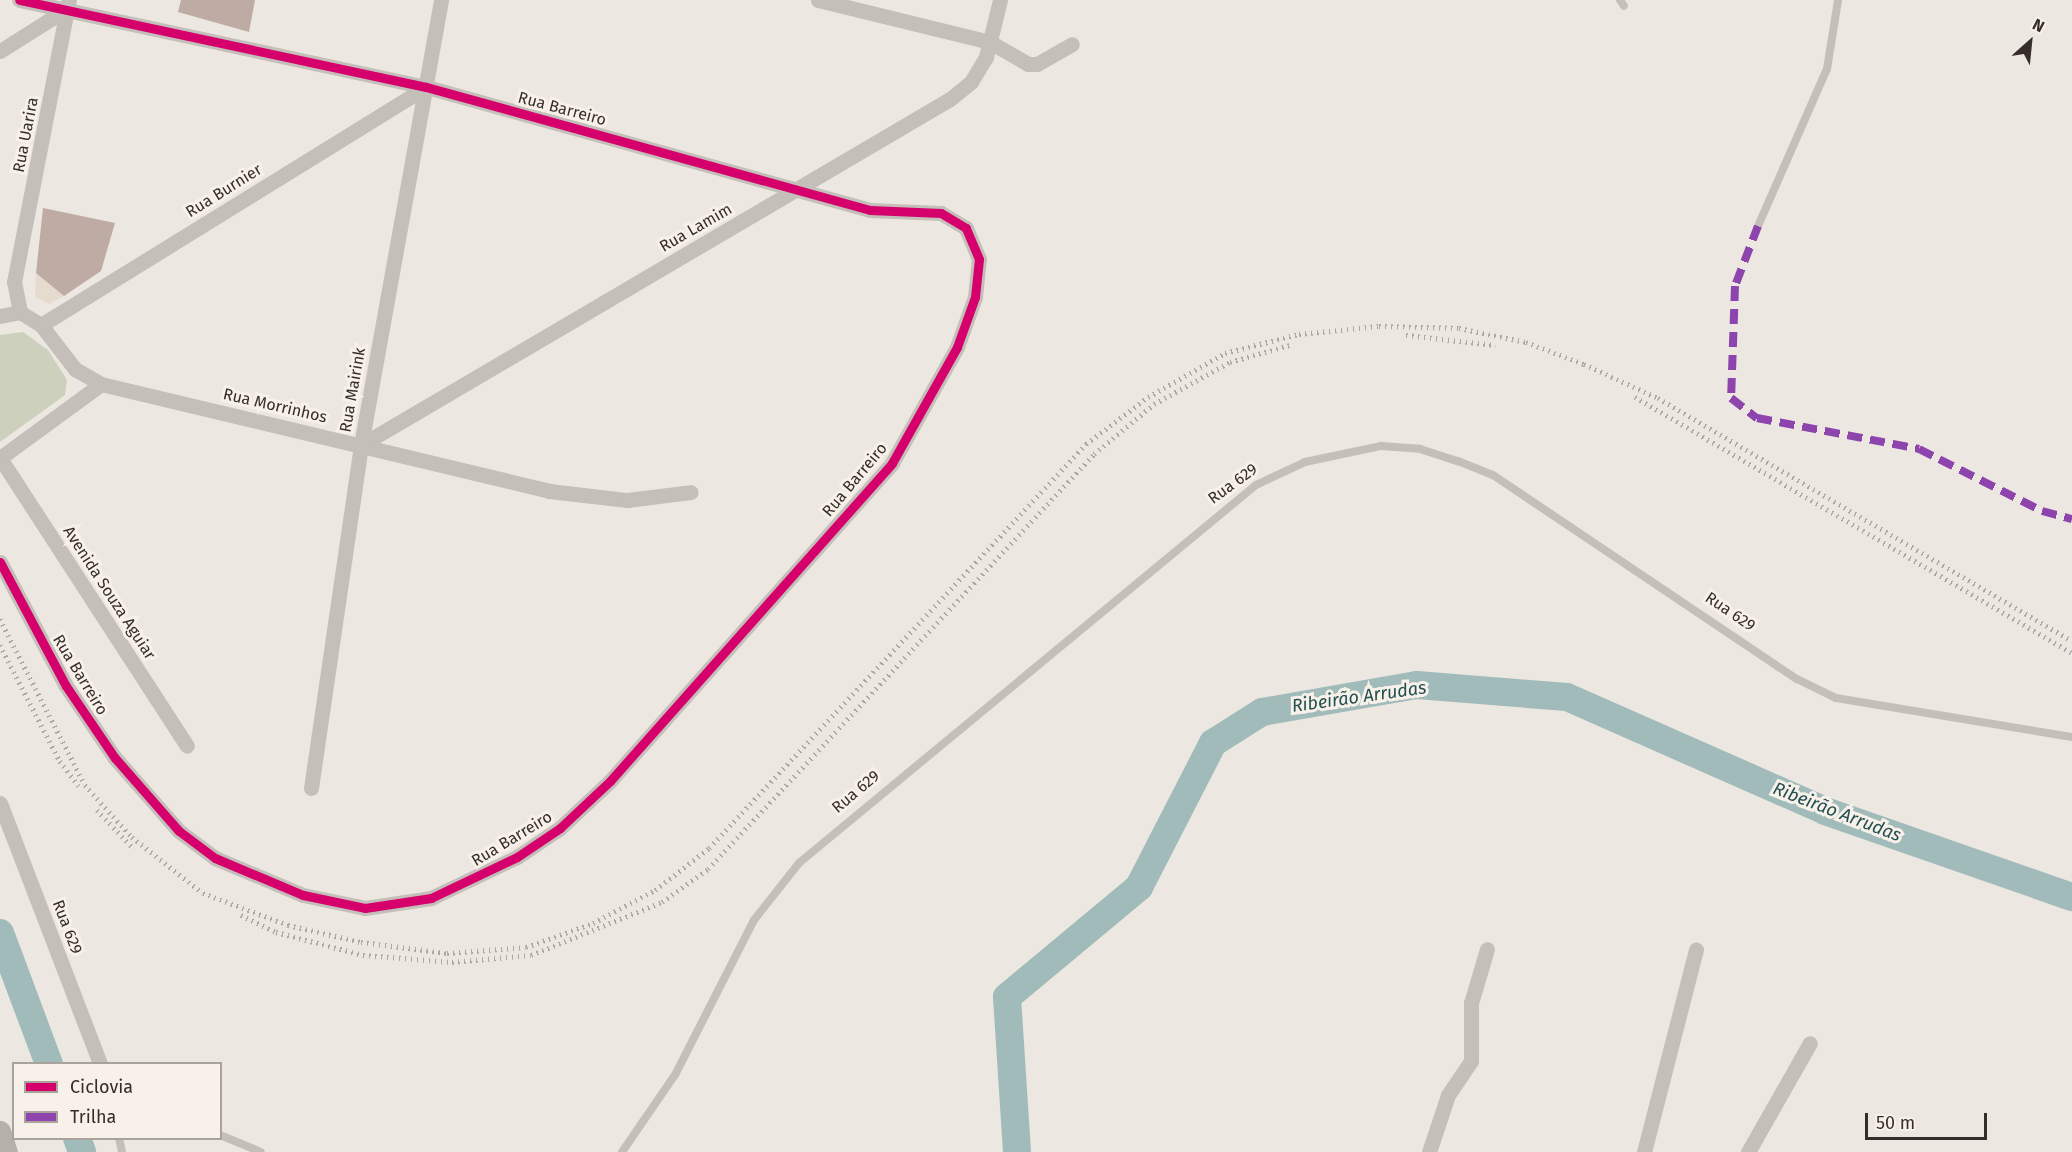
<!DOCTYPE html>
<html>
<head>
<meta charset="utf-8">
<style>
  body { margin:0 }
  #map { position:relative; width:2072px; height:1152px; overflow:hidden; background:#ece7e1; font-family:"Fira Sans",sans-serif }
  div>[style] { position:absolute }
  .green>* { inset:0; background:#cdd0bc }
  .plaza>* { inset:0; background:#e5dbcf }
  .river>* { height:28px; margin:-14px; padding:0 14px; transform-origin:14px; border-radius:14px; background:#a0bbba }
  .building>* { inset:0; background:#beaca4 }
  .lane>* { height:8px; margin:-4px; padding:0 4px; transform-origin:4px; border-radius:4px; background:#c5bfba }
  .street>* { height:15px; margin:-7.5px; padding:0 7.5px; transform-origin:7.5px; border-radius:7.5px; background:#c5bfba }
  .secondary>* { height:21px; margin:-10.5px; padding:0 10.5px; transform-origin:10.5px; border-radius:10.5px; background:#b6b0ab }
  .rail>* { height:4.5px; margin-top:-2.25px; transform-origin:0; background:repeating-linear-gradient(90deg,#ada8a4 0 1.5px,transparent 0 6px) }
  .quiet>* { height:8px; margin-top:-4px; transform-origin:0; background:repeating-linear-gradient(90deg,#8e44ad 0 15px,transparent 0 23px) }
  .cycleway>* { height:9px; margin:-4.5px; padding:0 4.5px; transform-origin:4.5px; border-radius:4.5px; background:#d6006c }
  span { translate:-50% -50%; white-space:nowrap; text-align:center; line-height:1.15; -webkit-text-stroke:6px #f8f1e9; paint-order:stroke }
  .street-label { font-size:16px; color:#352d29 }
  .water-label { font-size:18px; color:#224f52; font-style:italic }
  .legend { position:absolute; left:12px; top:1062px; width:210px; height:78px; box-sizing:border-box; background:#f8f1e9; border:2px solid #aaa39c; margin:0; padding:8px 10px; list-style:none; font-size:18px; color:#352d29 }
  .legend li { display:flex; align-items:center; gap:12px; height:30px }
  .legend b { width:30px; border:2px solid #aaa39c }
  .north { position:absolute; left:2000px; top:12px; width:60px; height:60px; -webkit-text-stroke:4px #f8f1e9; paint-order:stroke; rotate:27deg; font-size:16px; font-weight:700; line-height:24px; text-align:center; color:#352d29 }
  .north::after { content:''; display:block; margin:auto; width:21px; height:27px; background:#352d29; clip-path:polygon(50% 0,100% 100%,50% 72%,0 100%) }
  .scale { position:absolute; left:1865px; top:1113px; width:122px; height:27px; box-sizing:border-box; border:3px solid #352d29; border-top:0; padding-left:8px; font-size:18px; line-height:21px; white-space:nowrap; color:#352d29; -webkit-text-stroke:4px #f8f1e9; paint-order:stroke }
</style>
</head>
<body>
<div id="map">
  <div class="green">
    <i style="clip-path:polygon(23px 332px,48px 350px,67px 380px,65px 395px,0 442px,0 335px)"></i>
  </div>
  <div class="plaza">
    <i style="clip-path:polygon(36px 273px,52px 281px,64px 296px,49px 304px,35px 297px)"></i>
  </div>
  <div class="river">
    <i style="left:0;top:933px;width:140px;rotate:69.5deg"></i>
    <i style="left:77px;top:1138px;width:15px;rotate:70deg"></i>
    <i style="left:1017px;top:1152px;width:155px;rotate:-93.7deg"></i>
    <i style="left:1007px;top:997px;width:172px;rotate:-39.8deg"></i>
    <i style="left:1139px;top:887px;width:162px;rotate:-62.8deg"></i>
    <i style="left:1213px;top:743px;width:58px;rotate:-32.3deg"></i>
    <i style="left:1262px;top:712px;width:157px;rotate:-9.9deg"></i>
    <i style="left:1417px;top:685px;width:150px;rotate:4.6deg"></i>
    <i style="left:1567px;top:697px;width:282px;rotate:23.8deg"></i>
    <i style="left:1825px;top:811px;width:262px;rotate:19.2deg"></i>
  </div>
  <div class="building">
    <i style="clip-path:polygon(181px 0,255px 0,249px 32px,178px 12px)"></i>
    <i style="clip-path:polygon(43px 208px,115px 223px,101px 271px,64px 296px,36px 273px)"></i>
  </div>
  <div class="lane">
    <i style="left:1620px;top:0;width:7px;rotate:56deg"></i>
    <i style="left:1758px;top:226px;width:171px;rotate:-66.3deg"></i>
    <i style="left:1827px;top:69px;width:70px;rotate:-80.9deg"></i>
    <i style="left:220px;top:1135px;width:44px;rotate:22.5deg"></i>
    <i style="left:119px;top:1138px;width:14px;rotate:78deg"></i>
    <i style="left:622px;top:1152px;width:93px;rotate:-55.5deg"></i>
    <i style="left:675px;top:1075px;width:174px;rotate:-63deg"></i>
    <i style="left:754px;top:920px;width:73px;rotate:-51.7deg"></i>
    <i style="left:799px;top:863px;width:593px;rotate:-39.6deg"></i>
    <i style="left:1256px;top:485px;width:54px;rotate:-25.1deg"></i>
    <i style="left:1305px;top:462px;width:78px;rotate:-11.9deg"></i>
    <i style="left:1381px;top:446px;width:39px;rotate:4deg"></i>
    <i style="left:1420px;top:449px;width:40px;rotate:18deg"></i>
    <i style="left:1458px;top:461px;width:38px;rotate:22deg"></i>
    <i style="left:1493px;top:475px;width:366px;rotate:33.9deg"></i>
    <i style="left:1797px;top:679px;width:43px;rotate:26deg"></i>
    <i style="left:1836px;top:698px;width:239px;rotate:9.4deg"></i>
  </div>
  <div class="street">
    <i style="left:818px;top:0;width:177px;rotate:13.7deg"></i>
    <i style="left:990px;top:42px;width:44px;rotate:30.1deg"></i>
    <i style="left:1028px;top:64px;width:9px"></i>
    <i style="left:1037px;top:64px;width:40px;rotate:-29.7deg"></i>
    <i style="left:0;top:51px;width:77px;rotate:-32.2deg"></i>
    <i style="left:20px;top:312px;width:25px;rotate:32deg"></i>
    <i style="left:41px;top:325px;width:56px;rotate:52.3deg"></i>
    <i style="left:75px;top:369px;width:30px;rotate:30deg"></i>
    <i style="left:101px;top:384px;width:461px;rotate:13.4deg"></i>
    <i style="left:549px;top:491px;width:79px;rotate:6.6deg"></i>
    <i style="left:627px;top:500px;width:64px;rotate:-7.1deg"></i>
    <i style="left:20px;top:312px;width:31px;rotate:-101deg"></i>
    <i style="left:14px;top:282px;width:287px;rotate:-79deg"></i>
    <i style="left:0;top:316px;width:20px;rotate:-11deg"></i>
    <i style="left:41px;top:325px;width:453px;rotate:-31.7deg"></i>
    <i style="left:361px;top:445px;width:683px;rotate:-30.43deg"></i>
    <i style="left:950px;top:99px;width:27px;rotate:-39deg"></i>
    <i style="left:971px;top:82px;width:29px;rotate:-59deg"></i>
    <i style="left:986px;top:57px;width:59px;rotate:-76.2deg"></i>
    <i style="left:0;top:458px;width:343px;rotate:57deg"></i>
    <i style="left:0;top:458px;width:125px;rotate:-36.2deg"></i>
    <i style="left:0;top:562px;width:140px;rotate:62deg"></i>
    <i style="left:66px;top:686px;width:87px;rotate:55.8deg"></i>
    <i style="left:115px;top:758px;width:97px;rotate:48.8deg"></i>
    <i style="left:179px;top:831px;width:45px;rotate:36.9deg"></i>
    <i style="left:215px;top:858px;width:95px;rotate:22.8deg"></i>
    <i style="left:303px;top:895px;width:63px;rotate:11.8deg"></i>
    <i style="left:365px;top:908px;width:67px;rotate:-8.6deg"></i>
    <i style="left:431px;top:898px;width:95px;rotate:-25.5deg"></i>
    <i style="left:517px;top:857px;width:52px;rotate:-34deg"></i>
    <i style="left:560px;top:828px;width:69px;rotate:-43.2deg"></i>
    <i style="left:610px;top:781px;width:425px;rotate:-48.4deg"></i>
    <i style="left:892px;top:463px;width:133px;rotate:-60.7deg"></i>
    <i style="left:957px;top:347px;width:53px;rotate:-70.2deg"></i>
    <i style="left:975px;top:297px;width:38px;rotate:-84deg"></i>
    <i style="left:979px;top:259px;width:34px;rotate:-113deg"></i>
    <i style="left:966px;top:228px;width:29px;rotate:-149deg"></i>
    <i style="left:941px;top:213px;width:71px;rotate:-177.6deg"></i>
    <i style="left:870px;top:210px;width:461px;rotate:-164.5deg"></i>
    <i style="left:426px;top:87px;width:416px;rotate:-167.9deg"></i>
    <i style="left:311px;top:788px;width:347px;rotate:-81.7deg"></i>
    <i style="left:361px;top:445px;width:452px;rotate:-79.8deg"></i>
    <i style="left:0;top:803px;width:280px;rotate:69deg"></i>
    <i style="left:1429px;top:1152px;width:60px;rotate:-71.6deg"></i>
    <i style="left:1448px;top:1095px;width:41px;rotate:-55.9deg"></i>
    <i style="left:1471px;top:1061px;width:58px;rotate:-90deg"></i>
    <i style="left:1471px;top:1003px;width:56px;rotate:-73.5deg"></i>
    <i style="left:1644px;top:1152px;width:209px;rotate:-75.6deg"></i>
    <i style="left:1748px;top:1152px;width:125px;rotate:-60.4deg"></i>
  </div>
  <div class="secondary">
    <i style="left:0;top:1131px;width:22px;rotate:72deg"></i>
  </div>
  <div class="rail">
    <i style="left:1406px;top:335px;width:90px;rotate:6.4deg"></i>
    <i style="left:1635px;top:397px;width:506px;rotate:30.36deg"></i>
    <i style="left:0;top:619px;width:186px;rotate:62.9deg"></i>
    <i style="left:85px;top:785px;width:70px;rotate:47.9deg"></i>
    <i style="left:132px;top:837px;width:90px;rotate:38.3deg"></i>
    <i style="left:203px;top:893px;width:91px;rotate:20.6deg"></i>
    <i style="left:288px;top:925px;width:75px;rotate:13.1deg"></i>
    <i style="left:361px;top:942px;width:87px;rotate:7.3deg"></i>
    <i style="left:447px;top:953px;width:79px;rotate:-4.3deg"></i>
    <i style="left:526px;top:947px;width:71px;rotate:-19.7deg"></i>
    <i style="left:593px;top:923px;width:70px;rotate:-28deg"></i>
    <i style="left:655px;top:890px;width:68px;rotate:-37.9deg"></i>
    <i style="left:709px;top:848px;width:553px;rotate:-46.98deg"></i>
    <i style="left:1086px;top:444px;width:78px;rotate:-37.2deg"></i>
    <i style="left:1148px;top:397px;width:89px;rotate:-29.7deg"></i>
    <i style="left:1225px;top:353px;width:76px;rotate:-14.4deg"></i>
    <i style="left:1299px;top:334px;width:80px;rotate:-5.7deg"></i>
    <i style="left:1379px;top:326px;width:80px;rotate:1.4deg"></i>
    <i style="left:1459px;top:328px;width:68px;rotate:11.8deg"></i>
    <i style="left:1526px;top:342px;width:62px;rotate:20.8deg"></i>
    <i style="left:1584px;top:364px;width:81px;rotate:24.7deg"></i>
    <i style="left:1658px;top:398px;width:480px;rotate:30.4deg"></i>
    <i style="left:0;top:645px;width:131px;rotate:62.7deg"></i>
    <i style="left:60px;top:761px;width:31px;rotate:53deg"></i>
    <i style="left:97px;top:810px;width:54px;rotate:46.5deg"></i>
    <i style="left:241px;top:915px;width:39px;rotate:26deg"></i>
    <i style="left:276px;top:932px;width:90px;rotate:14.8deg"></i>
    <i style="left:363px;top:955px;width:89px;rotate:4.5deg"></i>
    <i style="left:452px;top:962px;width:79px;rotate:-5.1deg"></i>
    <i style="left:531px;top:955px;width:141px;rotate:-22deg"></i>
    <i style="left:662px;top:902px;width:57px;rotate:-35.7deg"></i>
    <i style="left:708px;top:869px;width:567px;rotate:-47.07deg"></i>
    <i style="left:1094px;top:454px;width:78px;rotate:-39.8deg"></i>
    <i style="left:1154px;top:404px;width:87px;rotate:-28.9deg"></i>
    <i style="left:1230px;top:362px;width:66px;rotate:-15.9deg"></i>
  </div>
  <div class="quiet">
    <i style="left:1758px;top:226px;width:64px;rotate:111deg"></i>
    <i style="left:1735px;top:286px;width:112px;rotate:92deg"></i>
    <i style="left:1731px;top:398px;width:33px;rotate:38deg"></i>
    <i style="left:1757px;top:418px;width:165px;rotate:10.8deg"></i>
    <i style="left:1919px;top:449px;width:138px;rotate:26.8deg"></i>
    <i style="left:2042px;top:511px;width:31px;rotate:15deg"></i>
  </div>
  <div class="cycleway">
    <i style="left:0;top:562px;width:140px;rotate:62deg"></i>
    <i style="left:66px;top:686px;width:87px;rotate:55.8deg"></i>
    <i style="left:115px;top:758px;width:97px;rotate:48.8deg"></i>
    <i style="left:179px;top:831px;width:45px;rotate:36.9deg"></i>
    <i style="left:215px;top:858px;width:95px;rotate:22.8deg"></i>
    <i style="left:303px;top:895px;width:63px;rotate:11.8deg"></i>
    <i style="left:365px;top:908px;width:67px;rotate:-8.6deg"></i>
    <i style="left:431px;top:898px;width:95px;rotate:-25.5deg"></i>
    <i style="left:517px;top:857px;width:52px;rotate:-34deg"></i>
    <i style="left:560px;top:828px;width:69px;rotate:-43.2deg"></i>
    <i style="left:610px;top:781px;width:425px;rotate:-48.4deg"></i>
    <i style="left:892px;top:463px;width:133px;rotate:-60.7deg"></i>
    <i style="left:957px;top:347px;width:53px;rotate:-70.2deg"></i>
    <i style="left:975px;top:297px;width:38px;rotate:-84deg"></i>
    <i style="left:979px;top:259px;width:34px;rotate:-113deg"></i>
    <i style="left:966px;top:228px;width:29px;rotate:-149deg"></i>
    <i style="left:941px;top:213px;width:71px;rotate:-177.6deg"></i>
    <i style="left:870px;top:210px;width:461px;rotate:-164.5deg"></i>
    <i style="left:426px;top:87px;width:416px;rotate:-167.9deg"></i>
  </div>
  <div class="street-label">
    <span style="left:562px;top:109px;rotate:15deg">Rua Barreiro</span>
    <span style="left:26px;top:135px;rotate:-79deg">Rua Uarira</span>
    <span style="left:224px;top:191px;rotate:-32deg">Rua Burnier</span>
    <span style="left:696px;top:228px;rotate:-30deg">Rua Lamim</span>
    <span style="left:353px;top:390px;rotate:-80deg">Rua Mairink</span>
    <span style="left:275px;top:406px;rotate:13deg">Rua Morrinhos</span>
    <span style="left:855px;top:480px;rotate:-50deg">Rua Barreiro</span>
    <span style="left:1233px;top:484px;rotate:-36deg">Rua 629</span>
    <span style="left:109px;top:593px;rotate:57deg">Avenida Souza Aguiar</span>
    <span style="left:1730px;top:612px;rotate:34deg">Rua 629</span>
    <span style="left:80px;top:675px;rotate:59deg">Rua Barreiro</span>
    <span style="left:856px;top:792px;rotate:-40deg">Rua 629</span>
    <span style="left:512px;top:839px;rotate:-31deg">Rua Barreiro</span>
    <span style="left:67px;top:927px;rotate:69deg">Rua 629</span>
  </div>
  <div class="water-label">
    <span style="left:1359px;top:697px;rotate:-8deg">Ribeirão Arrudas</span>
    <span style="left:1837px;top:812px;rotate:21deg">Ribeirão Arrudas</span>
  </div>
  <ul class="legend">
  <li><b style="height:8px;background:#d6006c"></b>Ciclovia</li>
  <li><b style="height:8px;background:#8e44ad"></b>Trilha</li>
  </ul>
  <div class="north">N</div>
  <div class="scale">50 m</div>
</div>
</body>
</html>
